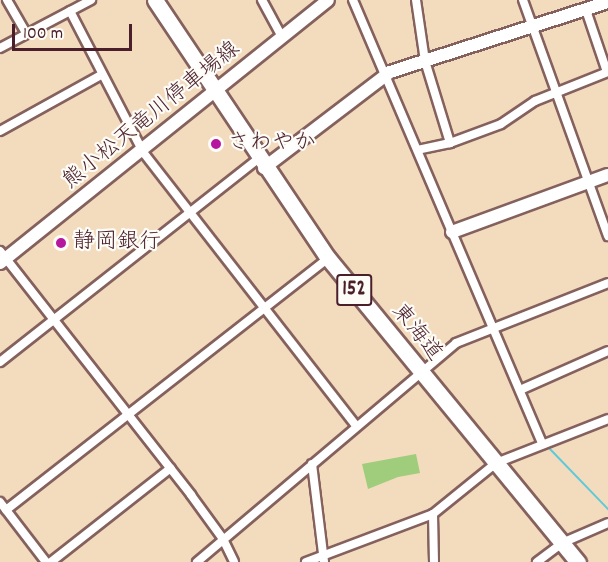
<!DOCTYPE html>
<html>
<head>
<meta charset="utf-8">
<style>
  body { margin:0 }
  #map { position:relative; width:608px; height:562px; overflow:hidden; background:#f3dbbe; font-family:Dekko,"Klee One",sans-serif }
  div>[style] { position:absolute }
  .green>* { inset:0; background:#9fcd7b }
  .stream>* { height:2px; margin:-1px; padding:0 1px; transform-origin:1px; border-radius:1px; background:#5ec9d9 }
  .roads { filter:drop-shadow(2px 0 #85615e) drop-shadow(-2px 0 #85615e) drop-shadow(0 2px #85615e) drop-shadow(0 -2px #85615e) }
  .street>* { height:8px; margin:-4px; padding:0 4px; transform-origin:4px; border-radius:4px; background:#fff }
  .secondary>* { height:12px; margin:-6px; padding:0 6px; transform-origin:6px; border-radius:6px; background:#fff }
  .highway>* { height:15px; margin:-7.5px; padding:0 7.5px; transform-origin:7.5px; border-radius:7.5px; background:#fff }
  .dots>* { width:16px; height:16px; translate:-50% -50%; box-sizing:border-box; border:3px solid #fdfcf7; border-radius:50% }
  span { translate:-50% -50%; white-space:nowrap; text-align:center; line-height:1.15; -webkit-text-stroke:4.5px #fdfcf7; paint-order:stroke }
  .shield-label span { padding:2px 4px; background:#fdfcf7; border:2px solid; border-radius:4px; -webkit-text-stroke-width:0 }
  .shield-label { font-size:21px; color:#4a1f2b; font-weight:700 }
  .street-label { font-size:22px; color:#4a1f2b }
  .poi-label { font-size:22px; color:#4a1f2b }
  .left { translate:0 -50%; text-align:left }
  .scale { position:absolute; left:12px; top:24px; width:120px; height:27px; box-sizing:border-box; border:3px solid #4a1f2b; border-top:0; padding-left:8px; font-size:18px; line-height:21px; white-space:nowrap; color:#4a1f2b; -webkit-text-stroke:4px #fdfcf7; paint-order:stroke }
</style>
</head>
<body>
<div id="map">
  <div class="green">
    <i style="clip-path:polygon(416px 454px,420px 473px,398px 477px,368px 489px,362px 464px)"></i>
  </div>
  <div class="stream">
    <i style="left:503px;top:340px;width:18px;rotate:68deg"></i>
    <i style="left:525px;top:393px;width:49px;rotate:67.1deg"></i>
    <i style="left:549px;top:448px;width:85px;rotate:46deg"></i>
  </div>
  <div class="roads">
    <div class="street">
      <i style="left:7px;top:0;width:39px;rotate:60deg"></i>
      <i style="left:262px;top:0;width:42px;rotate:61.6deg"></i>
      <i style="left:353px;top:0;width:483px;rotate:66.9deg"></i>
      <i style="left:416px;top:0;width:62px;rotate:81.6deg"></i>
      <i style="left:425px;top:61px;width:86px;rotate:73deg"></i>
      <i style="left:450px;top:143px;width:33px;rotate:168deg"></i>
      <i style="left:523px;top:0;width:251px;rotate:70.2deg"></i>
      <i style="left:586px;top:10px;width:65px;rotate:71.3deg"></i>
      <i style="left:70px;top:11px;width:159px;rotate:62.6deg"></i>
      <i style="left:143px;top:152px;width:347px;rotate:52.1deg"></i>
      <i style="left:0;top:48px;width:103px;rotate:-27.8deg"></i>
      <i style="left:0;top:131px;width:115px;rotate:-29deg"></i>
      <i style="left:450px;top:143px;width:54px;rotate:-20.4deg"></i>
      <i style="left:501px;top:124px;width:41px;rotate:-34.1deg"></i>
      <i style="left:535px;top:101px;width:79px;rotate:-21.7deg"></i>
      <i style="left:0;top:251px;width:310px;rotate:51.9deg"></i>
      <i style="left:191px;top:495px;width:54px;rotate:54deg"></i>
      <i style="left:223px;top:539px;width:25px;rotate:64deg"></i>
      <i style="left:0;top:362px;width:328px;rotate:-38.2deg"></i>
      <i style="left:520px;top:390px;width:96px;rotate:-23.9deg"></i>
      <i style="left:312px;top:464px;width:99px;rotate:83deg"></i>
      <i style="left:0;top:502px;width:76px;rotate:52.5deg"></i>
      <i style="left:6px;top:510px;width:409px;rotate:-38deg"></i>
      <i style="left:51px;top:562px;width:152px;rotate:-38.1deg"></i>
      <i style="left:197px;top:562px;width:339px;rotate:-40.2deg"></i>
      <i style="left:456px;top:343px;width:163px;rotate:-21.5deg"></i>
      <i style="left:306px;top:562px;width:136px;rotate:-20.7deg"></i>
      <i style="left:434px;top:562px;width:48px;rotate:-91.2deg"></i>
      <i style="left:433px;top:514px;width:81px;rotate:-39deg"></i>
      <i style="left:496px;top:463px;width:120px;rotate:-21.4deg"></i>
      <i style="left:537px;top:562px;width:31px;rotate:-37deg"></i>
      <i style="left:562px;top:543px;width:50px;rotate:-23.5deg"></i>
    </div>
    <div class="secondary">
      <i style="left:264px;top:168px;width:158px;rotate:-37.3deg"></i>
      <i style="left:390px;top:72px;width:229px;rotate:-17.8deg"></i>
      <i style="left:452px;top:232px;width:166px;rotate:-20.1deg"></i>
      <i style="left:0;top:263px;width:420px;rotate:-38.7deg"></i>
    </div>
    <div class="highway">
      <i style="left:155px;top:0;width:311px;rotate:56.2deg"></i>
      <i style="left:328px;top:258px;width:394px;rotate:50.6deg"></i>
    </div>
  </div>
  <div class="dots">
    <i style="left:216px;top:144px;background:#b5179e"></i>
    <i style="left:61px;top:243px;background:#b5179e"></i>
  </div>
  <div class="shield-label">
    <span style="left:354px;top:290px">152</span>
  </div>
  <div class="street-label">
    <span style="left:152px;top:116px;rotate:-39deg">熊小松天竜川停車場線</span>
    <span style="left:416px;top:333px;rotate:51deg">東海道</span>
  </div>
  <div class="poi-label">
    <span class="left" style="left:228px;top:144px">さわやか</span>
    <span class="left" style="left:73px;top:243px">静岡銀行</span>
  </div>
  <div class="scale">100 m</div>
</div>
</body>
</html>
